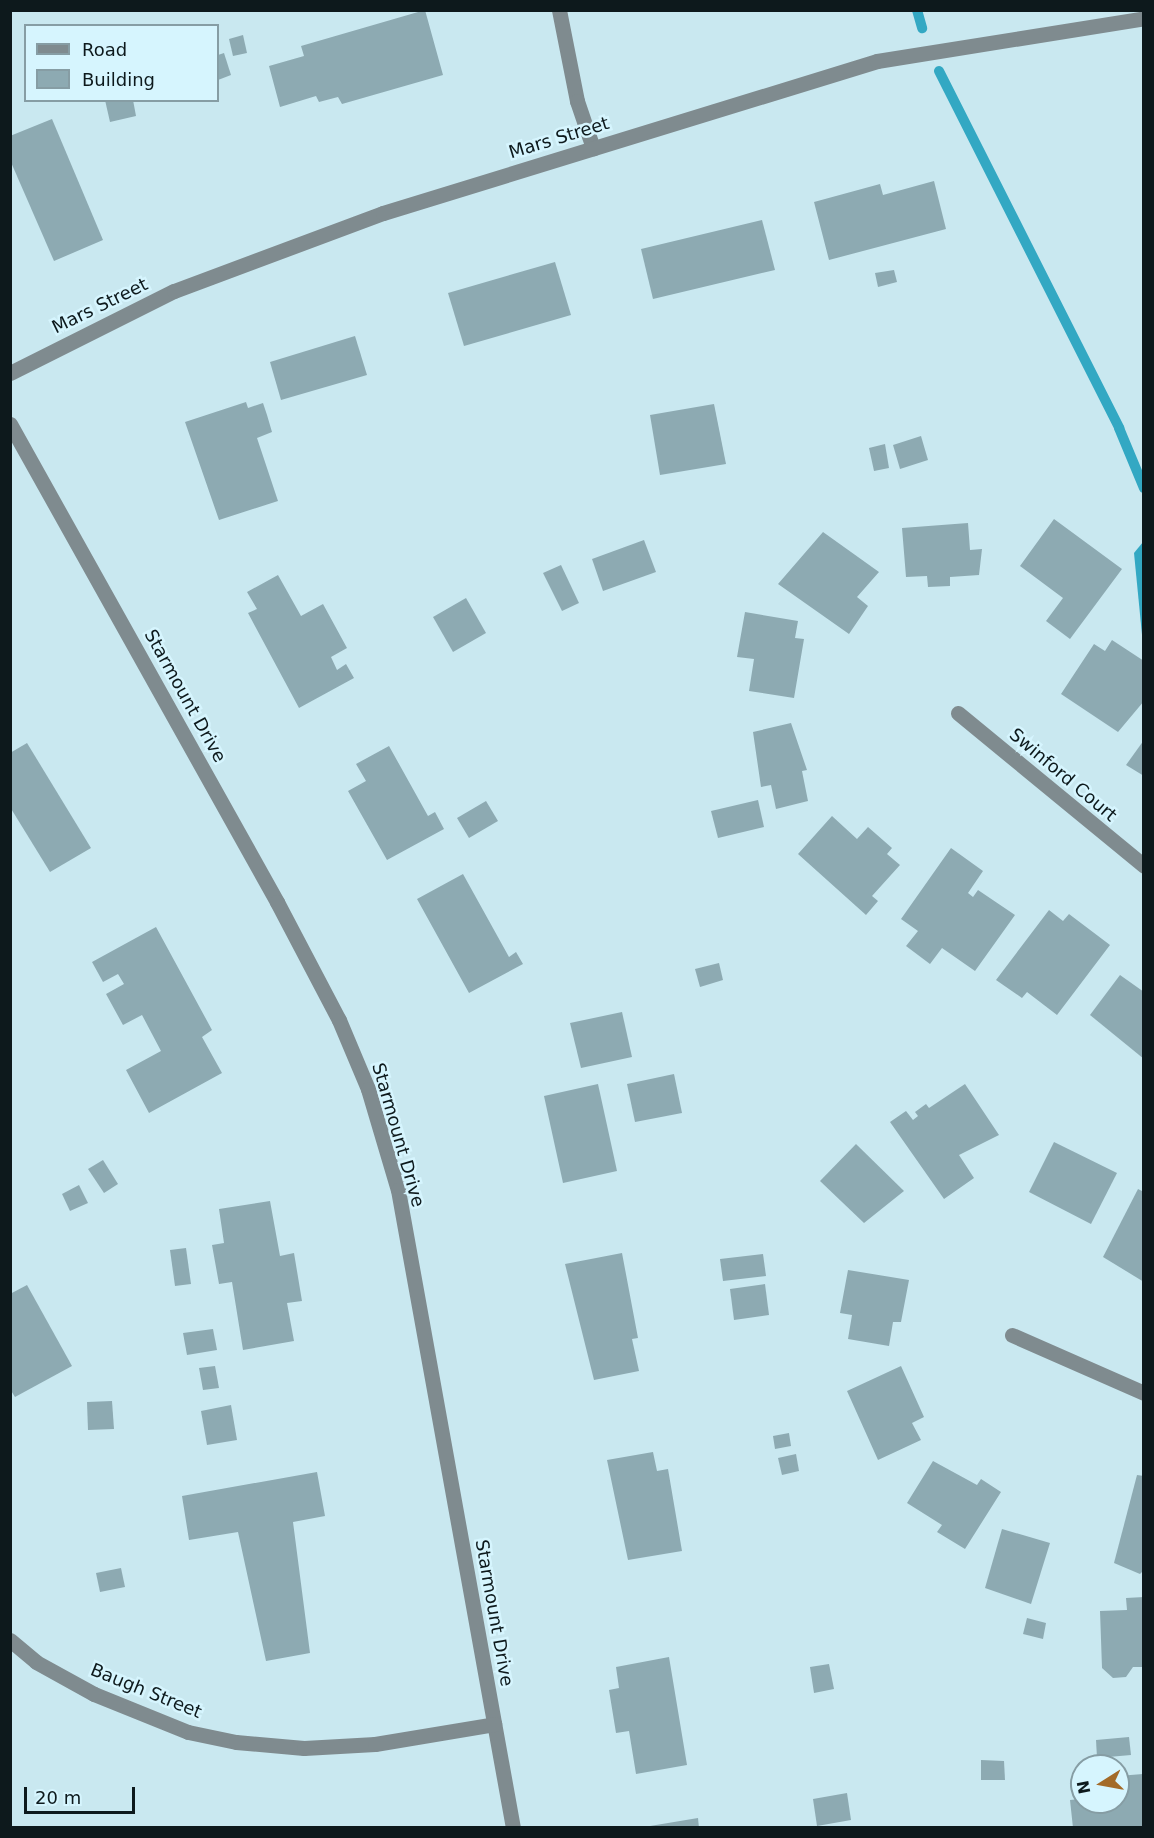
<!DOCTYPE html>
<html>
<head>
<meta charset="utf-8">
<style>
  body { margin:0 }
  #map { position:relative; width:1154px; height:1838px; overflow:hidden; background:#c9e8f0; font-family:"DejaVu Sans",sans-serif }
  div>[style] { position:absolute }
  .water>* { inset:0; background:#33a8c3 }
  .stream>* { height:10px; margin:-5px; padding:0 5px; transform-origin:5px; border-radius:5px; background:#33a8c3 }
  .building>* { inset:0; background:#8daab2 }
  .minor>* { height:15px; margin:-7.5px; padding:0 7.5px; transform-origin:7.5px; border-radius:7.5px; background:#7f8b8f }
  span { translate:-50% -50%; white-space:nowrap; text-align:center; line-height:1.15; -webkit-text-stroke:5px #d6f5fe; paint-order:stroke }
  .street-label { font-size:18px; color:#0d191c }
  .frame { position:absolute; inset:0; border:12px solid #0d191c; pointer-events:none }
  .legend { position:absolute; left:24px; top:24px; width:195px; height:78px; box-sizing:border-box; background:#d6f5fe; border:2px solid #869da4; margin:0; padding:8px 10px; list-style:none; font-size:18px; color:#0d191c }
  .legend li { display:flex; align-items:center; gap:12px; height:30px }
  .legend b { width:30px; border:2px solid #869da4 }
  .north { position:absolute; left:1070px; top:1754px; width:60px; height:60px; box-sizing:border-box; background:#d6f5fe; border:2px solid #869da4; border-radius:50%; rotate:259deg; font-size:16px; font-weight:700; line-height:24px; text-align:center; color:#0d191c }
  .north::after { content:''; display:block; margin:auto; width:21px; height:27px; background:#a36a28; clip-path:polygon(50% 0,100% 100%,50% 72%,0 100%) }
  .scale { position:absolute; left:24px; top:1787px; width:111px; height:27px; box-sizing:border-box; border:3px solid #0d191c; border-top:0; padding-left:8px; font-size:18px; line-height:21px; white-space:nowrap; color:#0d191c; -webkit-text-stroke:4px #d6f5fe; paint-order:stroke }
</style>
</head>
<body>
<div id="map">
  <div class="water">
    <i style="clip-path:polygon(1143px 542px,1143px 645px,1134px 553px)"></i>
  </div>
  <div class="stream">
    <i style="left:917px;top:10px;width:19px;rotate:74deg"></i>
    <i style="left:939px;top:71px;width:400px;rotate:63.2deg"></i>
    <i style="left:1119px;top:428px;width:65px;rotate:67.4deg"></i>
  </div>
  <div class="building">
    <i style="clip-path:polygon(425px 10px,443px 75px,342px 104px,338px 97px,319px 102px,316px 96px,280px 107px,269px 66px,304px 56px,301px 46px)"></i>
    <i style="clip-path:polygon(243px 35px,247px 53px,233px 56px,229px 39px)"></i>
    <i style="clip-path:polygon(224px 53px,231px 75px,218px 80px,218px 55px)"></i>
    <i style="clip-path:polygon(105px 100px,133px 100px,136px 116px,110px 122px)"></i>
    <i style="clip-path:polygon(52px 119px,103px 240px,54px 261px,10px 160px,10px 136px)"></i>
    <i style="clip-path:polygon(934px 181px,946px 229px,829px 260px,814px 202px,880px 184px,883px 195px)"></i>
    <i style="clip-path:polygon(762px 220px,775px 270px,653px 299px,641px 249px)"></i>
    <i style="clip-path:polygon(555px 262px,571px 315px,464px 346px,448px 293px)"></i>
    <i style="clip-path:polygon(894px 270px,897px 282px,878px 287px,875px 273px)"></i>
    <i style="clip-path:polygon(355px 336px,367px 375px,281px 400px,270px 362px)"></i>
    <i style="clip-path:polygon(246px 402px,248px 408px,263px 403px,267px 415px,272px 432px,257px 438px,278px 501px,219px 520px,185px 422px)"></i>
    <i style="clip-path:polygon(714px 404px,726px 464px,660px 475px,650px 415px)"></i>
    <i style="clip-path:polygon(921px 436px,928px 460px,900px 469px,893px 445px)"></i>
    <i style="clip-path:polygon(885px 444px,889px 468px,874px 471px,869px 448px)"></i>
    <i style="clip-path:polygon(1054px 519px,1122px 569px,1070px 639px,1046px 621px,1063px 598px,1020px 566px)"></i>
    <i style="clip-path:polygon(968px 523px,970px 550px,982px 549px,979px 575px,950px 577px,950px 586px,928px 587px,927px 576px,906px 577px,902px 528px)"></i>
    <i style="clip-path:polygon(823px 532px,879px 572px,857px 597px,868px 606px,849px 634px,778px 584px)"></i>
    <i style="clip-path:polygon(644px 540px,656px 572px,603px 591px,592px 559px)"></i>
    <i style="clip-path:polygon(561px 565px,579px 603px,562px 611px,543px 573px)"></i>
    <i style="clip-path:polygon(278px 575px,301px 616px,323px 604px,347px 648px,331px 657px,337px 670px,346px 664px,354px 678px,299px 708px,248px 613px,257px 609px,247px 592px)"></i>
    <i style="clip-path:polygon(466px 598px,486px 633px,453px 652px,433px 617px)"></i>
    <i style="clip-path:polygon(745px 612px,798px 621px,795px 638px,804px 639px,794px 698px,749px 691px,754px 659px,737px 657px)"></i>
    <i style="clip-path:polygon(1112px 640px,1144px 661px,1144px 701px,1118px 732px,1061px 694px,1094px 644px,1105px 651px)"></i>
    <i style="clip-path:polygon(791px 723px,807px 770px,802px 771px,808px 801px,776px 809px,771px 785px,761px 787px,753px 732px)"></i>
    <i style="clip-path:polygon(1144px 740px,1144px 776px,1126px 765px)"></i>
    <i style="clip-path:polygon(27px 743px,91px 848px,50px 872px,10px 807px,10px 753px)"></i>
    <i style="clip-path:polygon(389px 746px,428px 816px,435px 812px,444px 829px,387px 860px,348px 791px,366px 781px,356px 764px)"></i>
    <i style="clip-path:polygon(758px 800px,764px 827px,718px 838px,711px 811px)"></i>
    <i style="clip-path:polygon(486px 801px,498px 821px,469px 838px,457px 818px)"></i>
    <i style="clip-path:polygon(832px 816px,857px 839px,868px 827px,892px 848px,887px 854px,900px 865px,872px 896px,878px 901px,866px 915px,798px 854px)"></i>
    <i style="clip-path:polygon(951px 848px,983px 871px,968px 893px,973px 897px,978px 890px,1015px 915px,975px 971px,942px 948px,930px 964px,906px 946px,918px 931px,901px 919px)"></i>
    <i style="clip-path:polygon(463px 874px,509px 957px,516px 952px,523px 964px,469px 993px,417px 899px)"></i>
    <i style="clip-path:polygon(1049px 910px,1063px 921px,1069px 914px,1110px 945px,1057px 1015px,1027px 992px,1022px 998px,996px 980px)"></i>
    <i style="clip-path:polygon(156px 927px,212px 1030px,202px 1037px,222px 1073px,149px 1113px,126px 1070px,161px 1051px,142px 1015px,123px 1025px,106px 994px,124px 984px,118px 974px,103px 982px,92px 962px)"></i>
    <i style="clip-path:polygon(719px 963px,723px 980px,700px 987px,695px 969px)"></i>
    <i style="clip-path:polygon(1120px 975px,1144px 992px,1144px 1059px,1090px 1015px)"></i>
    <i style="clip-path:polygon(622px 1012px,632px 1057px,581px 1068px,570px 1023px)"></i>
    <i style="clip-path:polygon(674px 1074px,682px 1113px,635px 1122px,627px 1084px)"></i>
    <i style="clip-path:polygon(598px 1084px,617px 1171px,563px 1183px,544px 1096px)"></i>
    <i style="clip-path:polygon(965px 1084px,999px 1135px,959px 1155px,974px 1178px,944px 1199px,890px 1122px,906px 1111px,913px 1120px,918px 1116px,915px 1112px,926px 1104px,929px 1108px)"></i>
    <i style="clip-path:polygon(1054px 1142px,1117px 1173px,1091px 1224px,1029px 1192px)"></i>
    <i style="clip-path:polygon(856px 1144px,904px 1191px,864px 1223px,820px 1181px)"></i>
    <i style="clip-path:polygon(103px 1160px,118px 1184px,104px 1193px,88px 1169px)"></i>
    <i style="clip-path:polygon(79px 1185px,88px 1203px,70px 1211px,62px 1194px)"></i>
    <i style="clip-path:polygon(1138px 1189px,1144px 1192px,1144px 1282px,1103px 1257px)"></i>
    <i style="clip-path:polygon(270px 1201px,280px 1256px,294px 1253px,302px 1301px,287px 1303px,294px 1341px,243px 1350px,232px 1282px,219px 1284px,212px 1245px,224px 1243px,219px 1209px)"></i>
    <i style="clip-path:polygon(186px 1248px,191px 1284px,175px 1286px,170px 1250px)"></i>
    <i style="clip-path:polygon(622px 1253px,638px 1338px,632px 1339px,639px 1371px,594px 1380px,565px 1264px)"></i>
    <i style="clip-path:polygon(763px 1254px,766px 1276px,723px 1281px,720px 1259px)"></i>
    <i style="clip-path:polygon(848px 1270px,909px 1280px,901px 1322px,893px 1322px,889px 1346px,848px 1339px,852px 1315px,840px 1313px)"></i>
    <i style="clip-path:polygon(765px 1284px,769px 1315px,734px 1320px,730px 1289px)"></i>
    <i style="clip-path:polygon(27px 1285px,72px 1366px,15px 1397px,10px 1389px,10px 1294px)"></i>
    <i style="clip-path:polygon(213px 1329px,217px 1350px,187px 1355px,183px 1333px)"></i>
    <i style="clip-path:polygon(215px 1366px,219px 1388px,203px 1390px,199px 1368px)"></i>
    <i style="clip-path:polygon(901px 1366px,924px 1417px,912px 1423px,921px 1440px,878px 1460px,847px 1391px)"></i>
    <i style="clip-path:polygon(112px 1401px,114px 1429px,88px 1430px,87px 1402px)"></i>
    <i style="clip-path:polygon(231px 1405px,237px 1440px,207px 1445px,201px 1411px)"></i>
    <i style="clip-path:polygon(789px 1433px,791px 1446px,775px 1449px,773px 1436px)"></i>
    <i style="clip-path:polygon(653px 1452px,657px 1471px,668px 1469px,682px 1551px,628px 1560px,607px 1460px)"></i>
    <i style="clip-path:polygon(796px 1454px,799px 1471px,782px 1475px,778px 1458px)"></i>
    <i style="clip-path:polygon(933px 1461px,977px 1485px,981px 1479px,1001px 1492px,965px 1549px,937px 1532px,942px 1525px,907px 1503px)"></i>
    <i style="clip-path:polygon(317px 1472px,325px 1516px,293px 1522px,310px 1653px,266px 1661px,238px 1532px,189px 1540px,182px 1496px)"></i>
    <i style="clip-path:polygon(1137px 1475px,1144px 1476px,1144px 1570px,1140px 1574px,1114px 1563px)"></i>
    <i style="clip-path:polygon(1002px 1529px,1050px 1543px,1031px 1604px,985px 1588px)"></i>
    <i style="clip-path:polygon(121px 1568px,125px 1587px,100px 1592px,96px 1573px)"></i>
    <i style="clip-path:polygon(1144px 1597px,1144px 1667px,1133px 1667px,1126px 1677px,1113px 1678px,1102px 1668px,1100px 1611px,1127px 1610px,1126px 1598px)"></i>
    <i style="clip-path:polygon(1027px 1618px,1046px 1623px,1043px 1639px,1023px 1634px)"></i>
    <i style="clip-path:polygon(669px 1657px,687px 1765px,636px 1774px,629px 1731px,616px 1733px,609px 1690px,619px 1688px,616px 1667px)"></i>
    <i style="clip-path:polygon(829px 1664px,834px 1689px,814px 1693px,810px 1667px)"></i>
    <i style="clip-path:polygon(1129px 1737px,1131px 1755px,1097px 1758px,1096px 1740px)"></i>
    <i style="clip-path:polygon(981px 1760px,1004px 1761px,1005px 1780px,981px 1780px)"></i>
    <i style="clip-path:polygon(1143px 1774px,1144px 1828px,1073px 1828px,1070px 1800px,1080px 1799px,1078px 1781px,1082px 1780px,1082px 1802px,1118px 1802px,1118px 1776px)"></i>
    <i style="clip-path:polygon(847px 1793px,851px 1820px,817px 1826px,813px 1799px)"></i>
    <i style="clip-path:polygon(698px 1818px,699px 1828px,650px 1828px,650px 1826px)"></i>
  </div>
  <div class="minor">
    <i style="left:559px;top:10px;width:93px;rotate:78.8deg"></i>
    <i style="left:577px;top:101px;width:50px;rotate:71.2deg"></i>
    <i style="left:10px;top:373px;width:183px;rotate:-26.6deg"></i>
    <i style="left:174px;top:291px;width:223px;rotate:-20.5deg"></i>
    <i style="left:383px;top:213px;width:517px;rotate:-17.1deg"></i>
    <i style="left:877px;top:61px;width:270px;rotate:-9.1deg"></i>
    <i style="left:10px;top:424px;width:548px;rotate:60.81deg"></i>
    <i style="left:277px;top:902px;width:133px;rotate:62.3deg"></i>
    <i style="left:339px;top:1020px;width:75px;rotate:67.2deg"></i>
    <i style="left:368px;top:1089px;width:105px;rotate:73.5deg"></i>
    <i style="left:398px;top:1190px;width:648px;rotate:79.78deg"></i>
    <i style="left:958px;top:713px;width:241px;rotate:39.4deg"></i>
    <i style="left:1012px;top:1335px;width:144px;rotate:23.7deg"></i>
    <i style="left:10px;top:1640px;width:34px;rotate:40deg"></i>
    <i style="left:36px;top:1662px;width:66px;rotate:28.9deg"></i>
    <i style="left:94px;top:1694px;width:101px;rotate:22deg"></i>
    <i style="left:188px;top:1732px;width:49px;rotate:11.8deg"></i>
    <i style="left:236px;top:1742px;width:68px;rotate:5deg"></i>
    <i style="left:304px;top:1748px;width:71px;rotate:-3.2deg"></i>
    <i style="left:375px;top:1744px;width:121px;rotate:-9.5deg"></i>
  </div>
  <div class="street-label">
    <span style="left:559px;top:138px;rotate:-17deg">Mars Street</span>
    <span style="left:100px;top:306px;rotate:-26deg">Mars Street</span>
    <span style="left:185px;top:696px;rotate:61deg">Starmount Drive</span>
    <span style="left:1063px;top:775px;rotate:40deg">Swinford Court</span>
    <span style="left:398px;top:1135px;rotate:74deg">Starmount Drive</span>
    <span style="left:494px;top:1613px;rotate:80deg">Starmount Drive</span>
    <span style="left:146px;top:1691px;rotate:22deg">Baugh Street</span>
  </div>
  <div class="frame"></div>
  <ul class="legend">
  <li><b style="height:8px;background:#7f8b8f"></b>Road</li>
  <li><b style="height:16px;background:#8daab2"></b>Building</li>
  </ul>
  <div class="north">N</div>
  <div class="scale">20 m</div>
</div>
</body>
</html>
